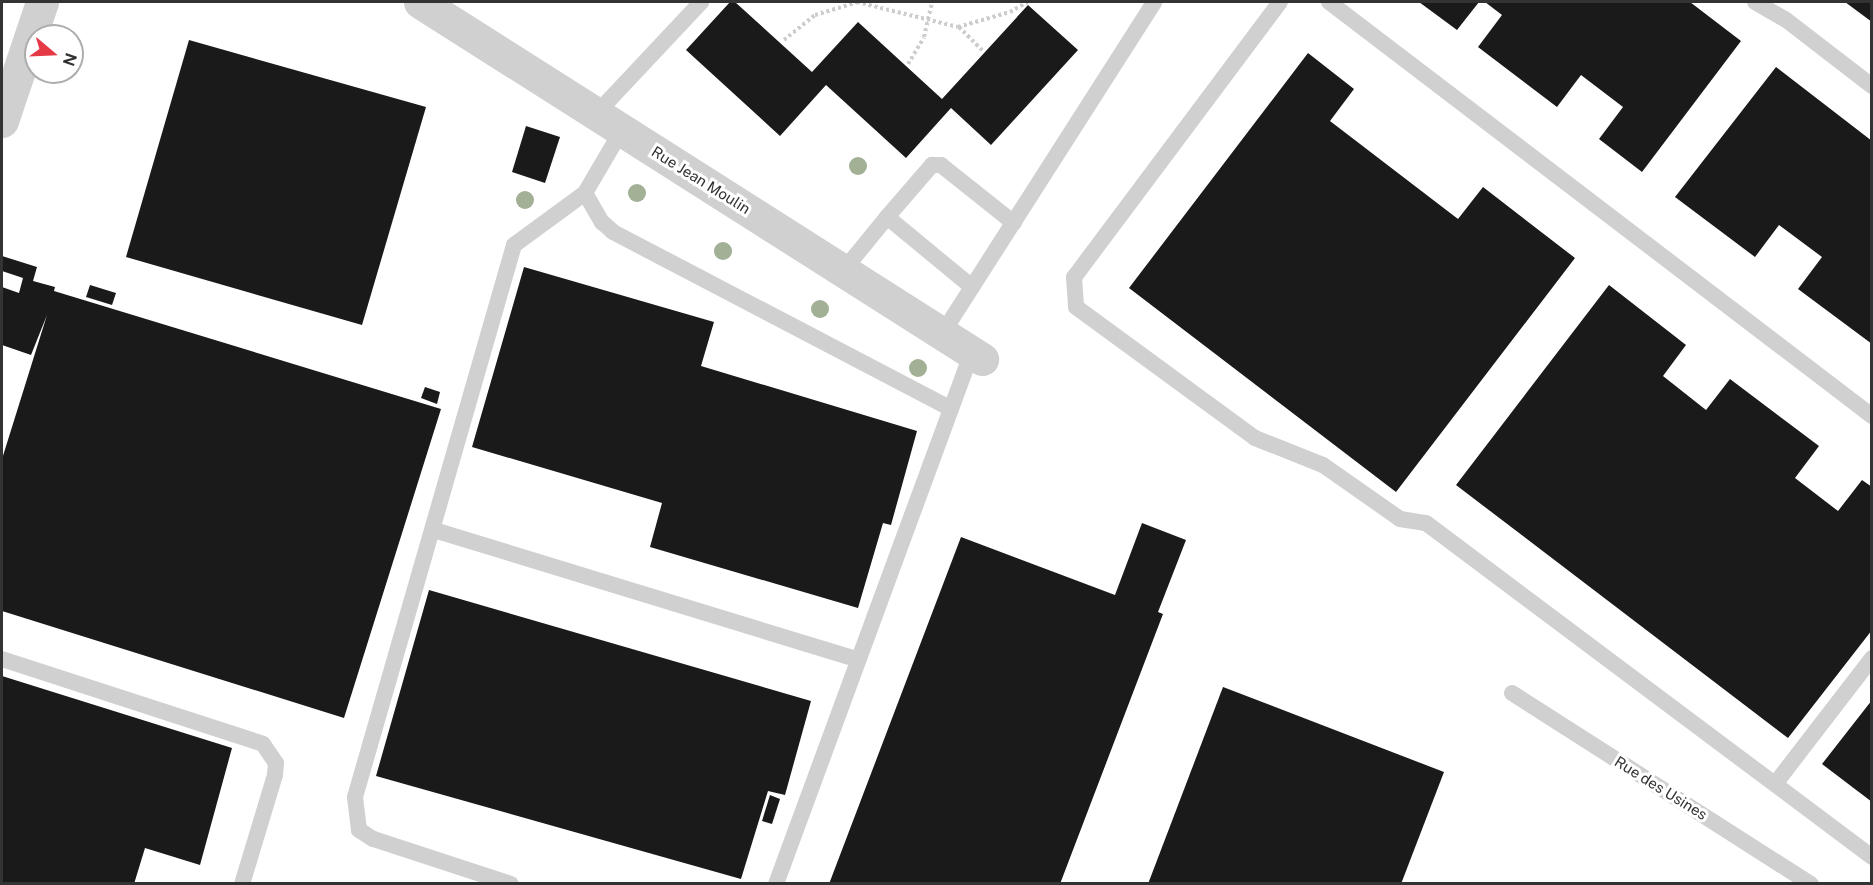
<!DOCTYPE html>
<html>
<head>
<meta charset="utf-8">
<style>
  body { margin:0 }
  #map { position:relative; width:1873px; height:885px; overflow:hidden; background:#fff; font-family:"Public Sans",sans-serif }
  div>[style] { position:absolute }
  .building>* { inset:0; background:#1a1a1a }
  .path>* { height:4px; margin-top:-2px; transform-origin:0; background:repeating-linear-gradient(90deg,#cdcdcd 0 3px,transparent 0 6px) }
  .lane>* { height:16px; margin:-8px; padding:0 8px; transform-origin:8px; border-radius:8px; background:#d0d0d0 }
  .street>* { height:33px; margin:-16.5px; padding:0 16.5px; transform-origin:16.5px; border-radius:16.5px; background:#d0d0d0 }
  .trees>* { width:18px; height:18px; margin:-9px; border-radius:50%; background:#a2b095 }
  span { translate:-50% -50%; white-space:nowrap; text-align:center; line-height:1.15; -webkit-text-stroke:6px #fff; paint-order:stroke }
  .street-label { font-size:15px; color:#333 }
  .frame { position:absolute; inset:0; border:3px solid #333; pointer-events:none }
  .north { position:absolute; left:24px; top:24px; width:60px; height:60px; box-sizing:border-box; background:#fff; border:2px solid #adadad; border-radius:50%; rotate:109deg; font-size:16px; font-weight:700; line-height:24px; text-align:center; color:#333 }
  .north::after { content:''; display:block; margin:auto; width:21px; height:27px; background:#e63946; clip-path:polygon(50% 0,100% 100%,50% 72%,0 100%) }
</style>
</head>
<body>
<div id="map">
  <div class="building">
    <i style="clip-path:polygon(730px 2px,735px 2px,812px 72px,858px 22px,942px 99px,1028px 5px,1078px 50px,991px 145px,951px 108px,906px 158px,826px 85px,780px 136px,686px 50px)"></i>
    <i style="clip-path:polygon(1419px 2px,1479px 2px,1457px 30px)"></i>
    <i style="clip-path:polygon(1485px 2px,1690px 2px,1741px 41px,1642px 172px,1599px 139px,1623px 107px,1581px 75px,1557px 107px,1478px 47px,1502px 15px)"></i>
    <i style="clip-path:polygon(1845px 2px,1872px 2px,1872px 22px)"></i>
    <i style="clip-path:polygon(189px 40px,426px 107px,362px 325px,126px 257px)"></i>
    <i style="clip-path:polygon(1308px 53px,1354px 89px,1330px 121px,1458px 219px,1483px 187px,1575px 258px,1396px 492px,1129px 288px)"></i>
    <i style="clip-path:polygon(1776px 67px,1872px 141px,1872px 344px,1798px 289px,1822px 257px,1779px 225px,1755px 257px,1675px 197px)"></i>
    <i style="clip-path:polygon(526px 126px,560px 137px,545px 183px,512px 172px)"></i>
    <i style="clip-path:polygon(2px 256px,37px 267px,33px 281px,55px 287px,54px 291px,441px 409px,344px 718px,2px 611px,2px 459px,47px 315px,31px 355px,2px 345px,2px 287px,19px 293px,23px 278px,2px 271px)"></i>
    <i style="clip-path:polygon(524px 267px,714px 322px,701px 366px,917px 431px,891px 525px,883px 523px,858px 608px,650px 547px,662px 503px,472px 447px)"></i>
    <i style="clip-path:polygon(90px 285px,116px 293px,112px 305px,86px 297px)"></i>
    <i style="clip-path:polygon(1609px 285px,1686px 345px,1663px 376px,1706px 410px,1730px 379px,1819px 446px,1795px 478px,1838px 511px,1862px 480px,1872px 487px,1872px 630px,1788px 738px,1456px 485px)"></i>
    <i style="clip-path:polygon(425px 387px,440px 392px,437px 404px,421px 398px)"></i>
    <i style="clip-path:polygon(1142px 523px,1186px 540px,1158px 612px,1163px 614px,1060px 884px,829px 884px,961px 537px,1115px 595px)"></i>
    <i style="clip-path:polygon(429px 590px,811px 701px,785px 795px,768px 791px,741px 879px,376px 776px)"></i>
    <i style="clip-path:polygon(2px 676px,232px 748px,200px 865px,145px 848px,134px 884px,2px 884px)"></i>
    <i style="clip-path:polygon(1223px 687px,1444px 772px,1401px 884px,1148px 884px)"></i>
    <i style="clip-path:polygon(1872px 700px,1872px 802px,1822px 764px)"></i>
    <i style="clip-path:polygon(770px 795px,780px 799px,772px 824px,762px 821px)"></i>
  </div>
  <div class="path">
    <i style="left:857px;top:2px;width:104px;rotate:13.9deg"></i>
    <i style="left:958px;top:27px;width:54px;rotate:-16.1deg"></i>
    <i style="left:1010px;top:12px;width:20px;rotate:-30deg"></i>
    <i style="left:959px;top:27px;width:33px;rotate:45deg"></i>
    <i style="left:784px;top:40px;width:40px;rotate:-39deg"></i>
    <i style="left:815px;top:15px;width:45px;rotate:-16.8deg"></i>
    <i style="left:908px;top:64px;width:31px;rotate:-59deg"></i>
    <i style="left:924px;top:37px;width:36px;rotate:-77deg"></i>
  </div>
  <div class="lane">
    <i style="left:1280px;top:2px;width:344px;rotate:126.8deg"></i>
    <i style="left:1074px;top:277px;width:30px;rotate:86deg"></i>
    <i style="left:1076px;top:307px;width:222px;rotate:36.2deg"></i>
    <i style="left:1255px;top:438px;width:73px;rotate:21.7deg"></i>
    <i style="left:1323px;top:465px;width:94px;rotate:35deg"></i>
    <i style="left:1400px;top:519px;width:26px;rotate:9deg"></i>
    <i style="left:1426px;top:523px;width:557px;rotate:36.83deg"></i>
    <i style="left:1329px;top:2px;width:683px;rotate:37.32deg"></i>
    <i style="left:1755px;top:2px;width:34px;rotate:30deg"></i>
    <i style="left:1785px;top:19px;width:110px;rotate:37.6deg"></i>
    <i style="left:596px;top:114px;width:154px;rotate:-46.8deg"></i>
    <i style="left:585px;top:193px;width:34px;rotate:60deg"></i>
    <i style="left:602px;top:222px;width:15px;rotate:42deg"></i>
    <i style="left:613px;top:232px;width:380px;rotate:27.6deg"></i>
    <i style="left:843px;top:271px;width:70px;rotate:-50.8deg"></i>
    <i style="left:972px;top:287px;width:110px;rotate:-140.5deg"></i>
    <i style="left:887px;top:217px;width:69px;rotate:-49.1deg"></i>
    <i style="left:932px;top:165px;width:9px"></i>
    <i style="left:941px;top:165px;width:93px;rotate:38.5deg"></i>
    <i style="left:942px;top:334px;width:394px;rotate:-57.4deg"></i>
    <i style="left:434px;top:530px;width:443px;rotate:17deg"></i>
    <i style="left:2px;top:659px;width:274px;rotate:18deg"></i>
    <i style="left:263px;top:744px;width:23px;rotate:56deg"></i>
    <i style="left:276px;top:763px;width:12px;rotate:95deg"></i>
    <i style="left:275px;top:775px;width:114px;rotate:106.8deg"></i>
    <i style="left:1512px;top:693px;width:355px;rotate:32.6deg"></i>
    <i style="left:1775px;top:784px;width:159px;rotate:-52.4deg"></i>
    <i style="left:511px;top:884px;width:145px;rotate:-161.9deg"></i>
    <i style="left:373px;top:839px;width:17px;rotate:-147deg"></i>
    <i style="left:359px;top:830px;width:33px;rotate:-97deg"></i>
    <i style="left:355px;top:797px;width:574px;rotate:-73.93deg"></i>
    <i style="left:514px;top:245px;width:88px;rotate:-36.2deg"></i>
    <i style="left:585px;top:193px;width:73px;rotate:-59.6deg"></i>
    <i style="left:776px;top:884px;width:567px;rotate:-69.78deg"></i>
  </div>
  <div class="street">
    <i style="left:420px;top:2px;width:666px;rotate:32.42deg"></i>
    <i style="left:2px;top:121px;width:126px;rotate:-71.4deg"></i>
  </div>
  <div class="trees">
    <i style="left:858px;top:166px"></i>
    <i style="left:637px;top:193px"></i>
    <i style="left:525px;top:200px"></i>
    <i style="left:723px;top:251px"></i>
    <i style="left:820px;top:309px"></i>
    <i style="left:918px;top:368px"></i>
  </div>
  <div class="street-label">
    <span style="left:701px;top:180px;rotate:32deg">Rue Jean Moulin</span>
    <span style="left:1661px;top:788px;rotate:32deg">Rue des Usines</span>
  </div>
  <div class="frame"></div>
  <div class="north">N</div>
</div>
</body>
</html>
